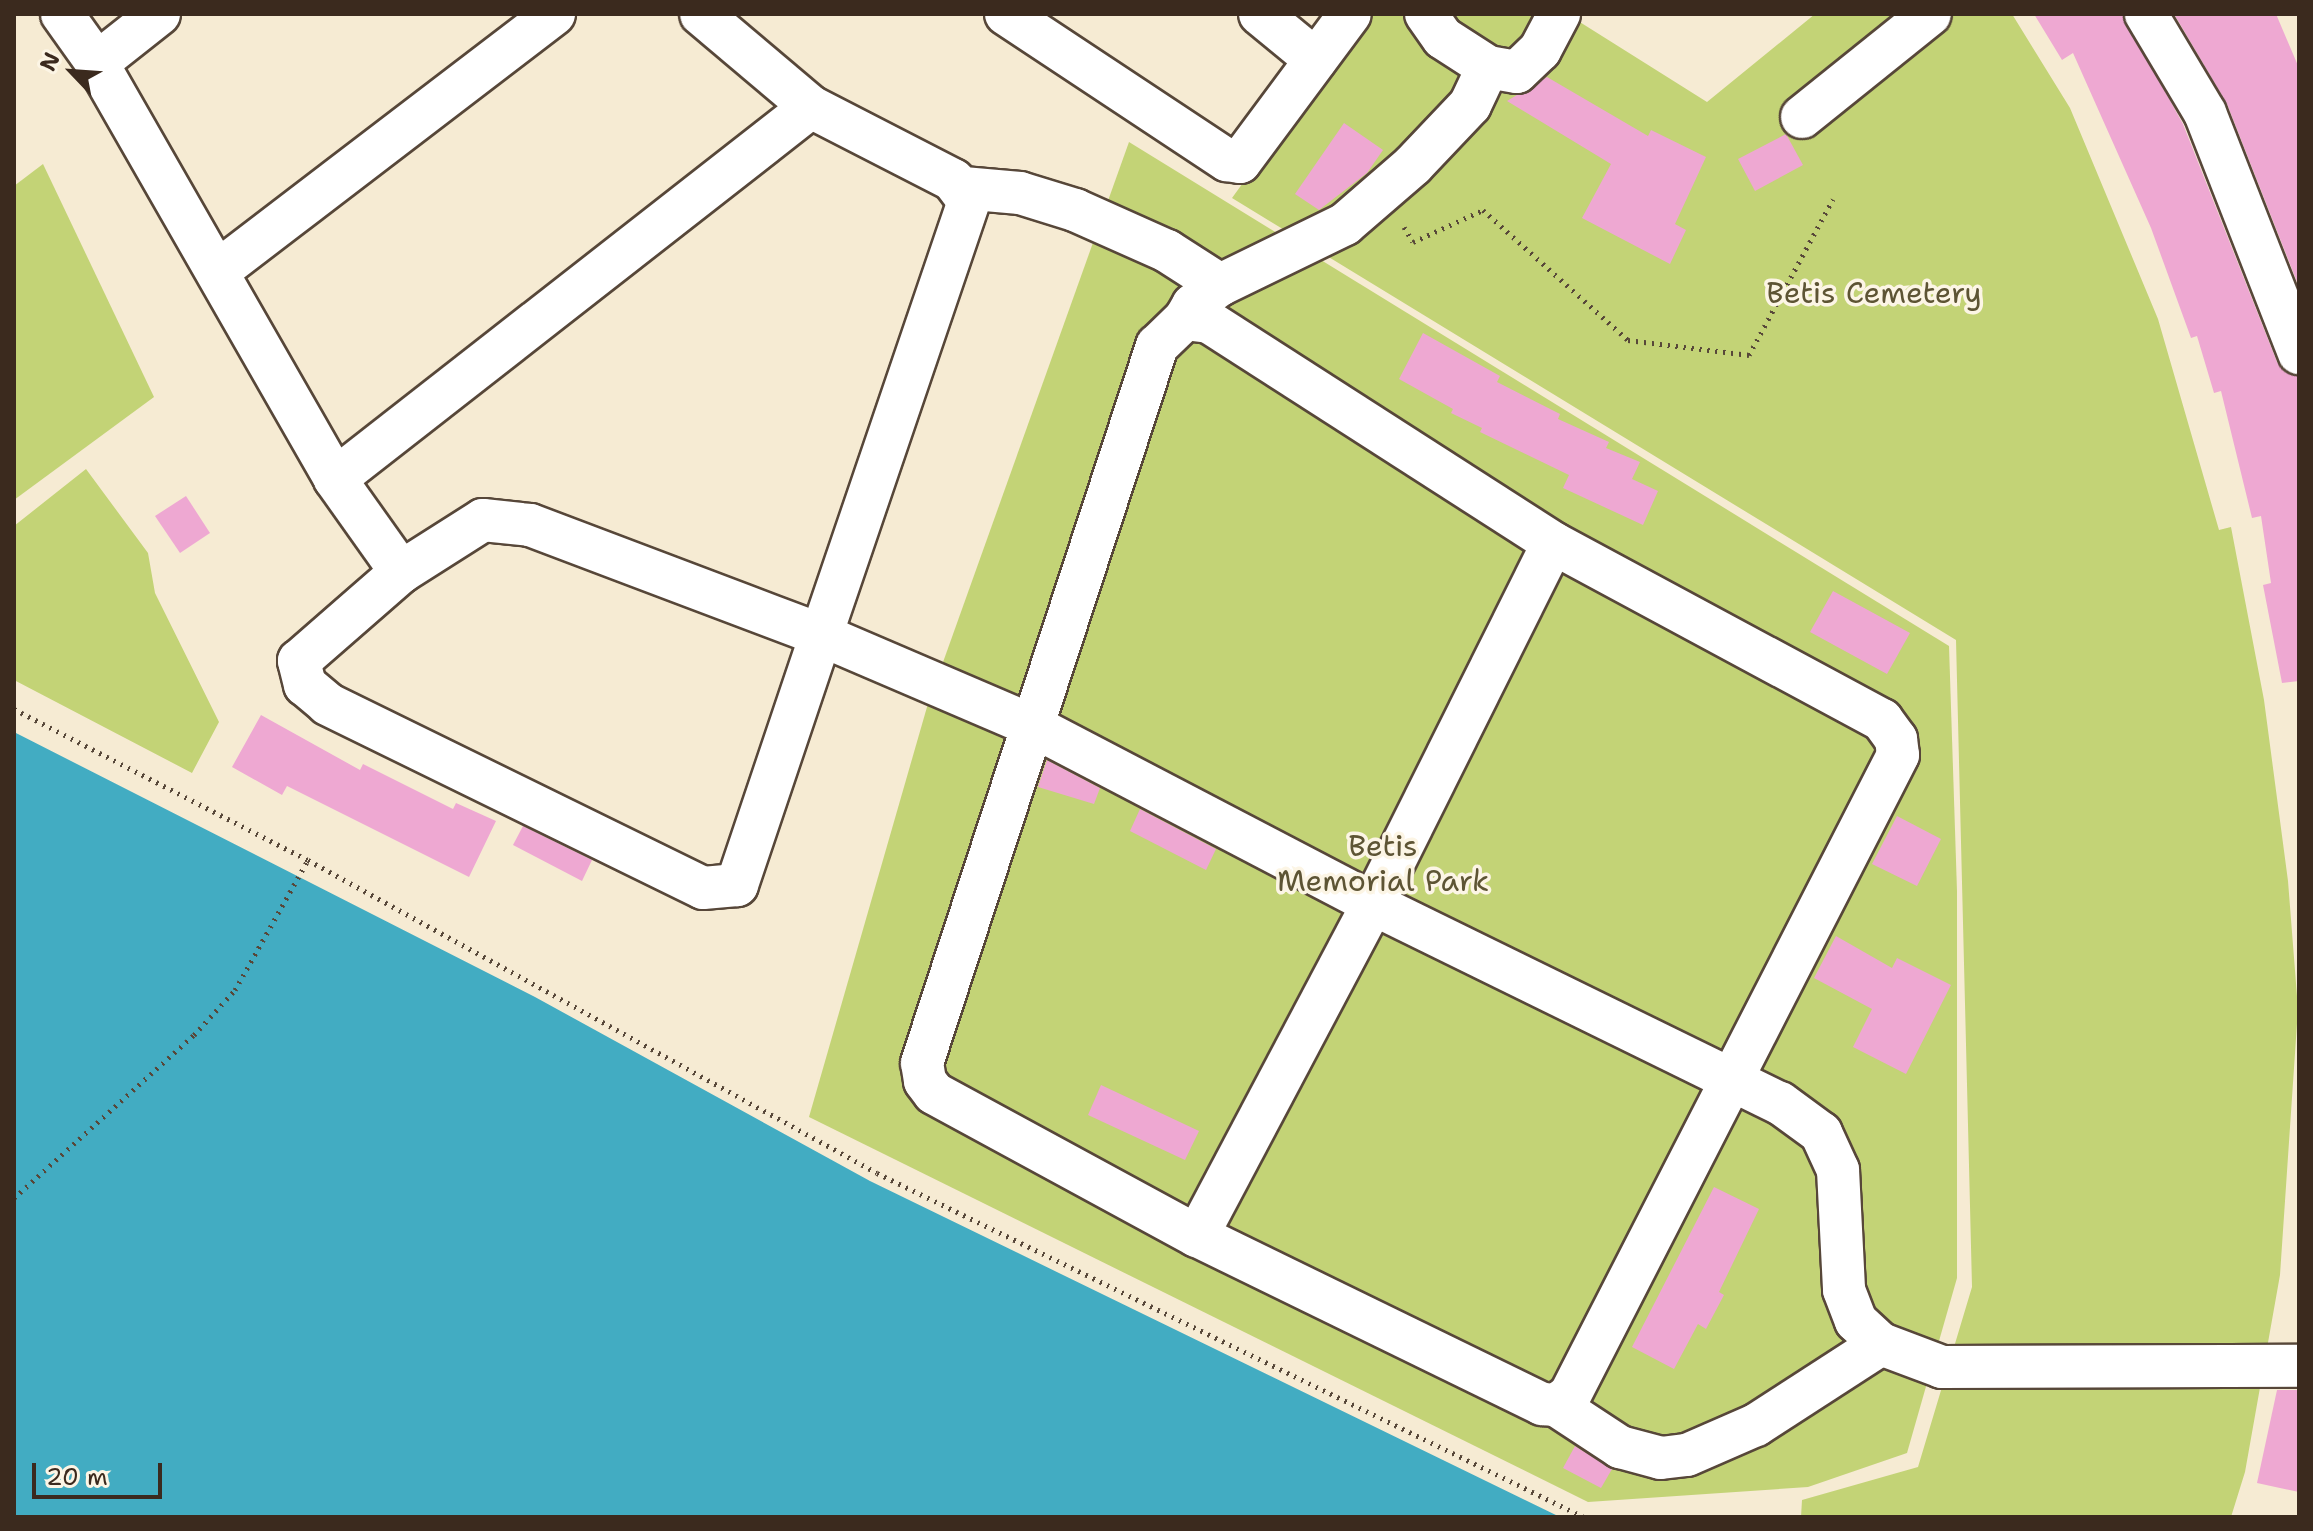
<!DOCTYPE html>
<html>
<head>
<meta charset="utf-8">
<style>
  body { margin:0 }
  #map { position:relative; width:2313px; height:1531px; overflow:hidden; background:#f6ebd3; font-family:"Shantell Sans",sans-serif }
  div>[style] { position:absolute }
  .green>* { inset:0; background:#c3d376 }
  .water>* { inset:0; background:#42acc2 }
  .building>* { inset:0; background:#eea8d2 }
  .path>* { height:5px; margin-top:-2.5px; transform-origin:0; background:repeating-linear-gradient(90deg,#574739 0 2px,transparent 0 8px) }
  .roads { filter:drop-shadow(2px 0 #574739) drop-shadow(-2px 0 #574739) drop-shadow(0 2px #574739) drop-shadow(0 -2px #574739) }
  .minor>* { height:42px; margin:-21px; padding:0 21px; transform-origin:21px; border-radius:21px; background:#fff }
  span { translate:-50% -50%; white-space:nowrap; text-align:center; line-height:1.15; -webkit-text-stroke:7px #fcf5e5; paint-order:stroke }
  .park-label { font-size:30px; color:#5d5434 }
  .frame { position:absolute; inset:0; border:16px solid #3b2a1e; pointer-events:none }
  .north { position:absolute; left:32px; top:32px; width:80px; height:80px; -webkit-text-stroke:6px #fcf5e5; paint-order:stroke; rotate:295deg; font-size:22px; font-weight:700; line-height:32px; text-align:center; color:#3b2a1e }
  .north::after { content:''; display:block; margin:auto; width:28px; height:36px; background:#3b2a1e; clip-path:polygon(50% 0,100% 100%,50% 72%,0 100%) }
  .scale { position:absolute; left:32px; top:1463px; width:130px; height:36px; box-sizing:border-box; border:4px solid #3b2a1e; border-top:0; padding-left:10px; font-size:24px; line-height:28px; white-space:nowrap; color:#3b2a1e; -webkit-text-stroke:6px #fcf5e5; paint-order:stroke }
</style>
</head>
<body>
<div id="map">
  <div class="green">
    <i style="clip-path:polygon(1365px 14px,1567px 14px,1707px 102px,1815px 14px,2012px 14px,2070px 108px,2158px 319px,2219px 530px,2231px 527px,2264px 700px,2288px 881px,2298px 1009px,2280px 1275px,2245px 1472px,2231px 1517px,1801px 1517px,1802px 1500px,1918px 1467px,1972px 1287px,1956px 640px,1232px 198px)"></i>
    <i style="clip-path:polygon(1129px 142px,1949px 646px,1957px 891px,1957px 1278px,1907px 1453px,1808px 1487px,1588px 1502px,809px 1117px,927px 707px)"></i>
    <i style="clip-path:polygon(43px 164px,154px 397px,14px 500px,14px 186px)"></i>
    <i style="clip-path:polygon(86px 469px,148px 553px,155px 593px,219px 722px,192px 773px,14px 680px,14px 526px)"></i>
  </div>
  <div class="water">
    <i style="clip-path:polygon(14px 732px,535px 997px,870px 1181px,1560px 1517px,14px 1517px)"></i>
  </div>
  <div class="building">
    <i style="clip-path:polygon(2034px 14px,2122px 14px,2183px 124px,2277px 362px,2285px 372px,2299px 376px,2299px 681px,2282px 683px,2263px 585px,2271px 583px,2261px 516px,2252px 518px,2221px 391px,2214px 393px,2197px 336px,2191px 338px,2151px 228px,2073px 53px,2062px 60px)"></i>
    <i style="clip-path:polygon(2174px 14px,2276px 14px,2299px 68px,2299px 287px,2227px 104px)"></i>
    <i style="clip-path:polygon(1547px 77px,1648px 136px,1651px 130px,1706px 157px,1675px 224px,1686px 230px,1670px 264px,1582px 218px,1611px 164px,1507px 101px)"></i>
    <i style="clip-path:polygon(1344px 123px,1383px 150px,1367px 173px,1319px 210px,1295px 194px)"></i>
    <i style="clip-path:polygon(1786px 134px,1803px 165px,1755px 191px,1738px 159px)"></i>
    <i style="clip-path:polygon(1423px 333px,1500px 376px,1497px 382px,1560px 414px,1558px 419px,1609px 442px,1606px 448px,1640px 462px,1632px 479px,1658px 491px,1643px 525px,1563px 488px,1569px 475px,1480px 432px,1482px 428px,1451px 413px,1453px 409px,1399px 379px)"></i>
    <i style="clip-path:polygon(186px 496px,210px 533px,180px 553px,155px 516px)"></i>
    <i style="clip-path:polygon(1833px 591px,1910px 633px,1887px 674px,1810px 632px)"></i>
    <i style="clip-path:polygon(261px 715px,360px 770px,363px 764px,453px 809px,456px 803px,496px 821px,469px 877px,287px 786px,282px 795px,232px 767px)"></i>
    <i style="clip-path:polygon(1047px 760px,1100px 788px,1094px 804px,1038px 787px)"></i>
    <i style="clip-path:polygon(1140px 809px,1216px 849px,1206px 870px,1130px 831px)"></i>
    <i style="clip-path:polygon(1897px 816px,1941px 839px,1917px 886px,1872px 864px)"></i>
    <i style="clip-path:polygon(523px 826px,592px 860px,582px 881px,513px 845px)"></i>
    <i style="clip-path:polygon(1836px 936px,1892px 968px,1897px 958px,1951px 985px,1906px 1074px,1853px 1047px,1872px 1009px,1814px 978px)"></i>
    <i style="clip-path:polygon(1101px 1085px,1199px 1131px,1185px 1160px,1088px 1115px)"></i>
    <i style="clip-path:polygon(1714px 1187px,1759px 1209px,1719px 1292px,1724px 1295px,1706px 1329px,1698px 1324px,1674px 1369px,1632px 1347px)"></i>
    <i style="clip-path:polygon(2277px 1390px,2299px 1390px,2299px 1492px,2257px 1483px)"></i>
    <i style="clip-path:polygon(1575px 1446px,1612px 1469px,1601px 1488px,1563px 1468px)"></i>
  </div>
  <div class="path">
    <i style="left:1404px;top:227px;width:17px;rotate:59deg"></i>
    <i style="left:1413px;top:242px;width:77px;rotate:-24.6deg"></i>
    <i style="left:1483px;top:210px;width:195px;rotate:41.9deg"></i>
    <i style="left:1628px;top:340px;width:122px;rotate:7.1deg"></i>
    <i style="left:1749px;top:355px;width:177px;rotate:-61.7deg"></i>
    <i style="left:14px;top:709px;width:331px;rotate:27.2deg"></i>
    <i style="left:308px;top:860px;width:649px;rotate:28.81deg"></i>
    <i style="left:877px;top:1173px;width:786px;rotate:25.95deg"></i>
    <i style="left:14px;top:1198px;width:243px;rotate:-42.2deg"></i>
    <i style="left:194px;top:1035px;width:61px;rotate:-47.7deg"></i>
    <i style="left:235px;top:990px;width:149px;rotate:-60.7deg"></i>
  </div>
  <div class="roads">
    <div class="minor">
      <i style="left:62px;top:14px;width:60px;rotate:54.5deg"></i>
      <i style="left:97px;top:63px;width:479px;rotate:60.2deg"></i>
      <i style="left:335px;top:479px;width:114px;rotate:54.6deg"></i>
      <i style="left:701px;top:14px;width:144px;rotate:40.2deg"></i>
      <i style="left:811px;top:107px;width:160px;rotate:27.2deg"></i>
      <i style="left:953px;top:180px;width:26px;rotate:53deg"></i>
      <i style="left:969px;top:201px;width:459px;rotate:108.8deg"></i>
      <i style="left:821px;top:635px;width:264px;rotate:108.6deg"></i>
      <i style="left:737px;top:885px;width:34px;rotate:175deg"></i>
      <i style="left:703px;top:888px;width:418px;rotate:-153.9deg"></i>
      <i style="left:328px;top:704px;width:30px;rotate:-140deg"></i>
      <i style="left:305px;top:685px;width:25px;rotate:-104deg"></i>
      <i style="left:299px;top:661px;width:135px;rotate:-41.1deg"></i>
      <i style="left:401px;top:572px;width:97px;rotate:-32.4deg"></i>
      <i style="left:483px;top:520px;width:47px;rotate:6.1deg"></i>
      <i style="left:530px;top:525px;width:311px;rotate:20.7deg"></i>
      <i style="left:821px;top:635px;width:231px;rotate:23.2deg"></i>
      <i style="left:1033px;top:726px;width:384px;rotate:27.6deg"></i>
      <i style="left:1373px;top:904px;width:453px;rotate:26.1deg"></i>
      <i style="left:1780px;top:1103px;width:51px;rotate:36.2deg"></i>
      <i style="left:1821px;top:1133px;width:41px;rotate:65.3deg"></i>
      <i style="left:1838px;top:1170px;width:120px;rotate:87.1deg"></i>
      <i style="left:1844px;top:1290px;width:33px;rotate:69deg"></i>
      <i style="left:1856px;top:1321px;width:34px;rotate:43deg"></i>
      <i style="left:1881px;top:1344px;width:65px;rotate:20.7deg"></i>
      <i style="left:1942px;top:1367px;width:357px;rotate:-0.2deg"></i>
      <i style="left:1006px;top:14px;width:265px;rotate:33.5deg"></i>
      <i style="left:1227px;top:160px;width:13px;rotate:9deg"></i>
      <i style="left:1240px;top:162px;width:184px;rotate:-53.4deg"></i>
      <i style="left:1260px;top:14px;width:72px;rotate:39.4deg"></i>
      <i style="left:1426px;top:14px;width:29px;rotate:55deg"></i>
      <i style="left:1443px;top:38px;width:54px;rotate:32.8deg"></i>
      <i style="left:1488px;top:67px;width:29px;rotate:10deg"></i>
      <i style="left:1517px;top:72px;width:32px;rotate:-44deg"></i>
      <i style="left:1540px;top:50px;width:41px;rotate:-62.2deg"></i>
      <i style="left:2146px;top:14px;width:115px;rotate:59.2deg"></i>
      <i style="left:2205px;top:113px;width:258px;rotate:68.6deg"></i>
      <i style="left:97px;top:63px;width:79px;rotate:-38.3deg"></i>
      <i style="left:1802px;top:117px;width:164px;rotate:-38.8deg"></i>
      <i style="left:963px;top:188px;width:57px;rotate:5deg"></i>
      <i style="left:1020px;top:193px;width:58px;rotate:17.2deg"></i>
      <i style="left:1075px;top:210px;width:101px;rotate:24deg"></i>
      <i style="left:1167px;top:251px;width:63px;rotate:32.7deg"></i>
      <i style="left:218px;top:271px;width:423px;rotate:-37.4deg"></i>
      <i style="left:1185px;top:319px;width:24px;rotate:7deg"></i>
      <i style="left:1209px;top:322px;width:409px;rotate:32.7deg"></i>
      <i style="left:1553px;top:543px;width:374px;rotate:28.3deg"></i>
      <i style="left:1882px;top:720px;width:24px;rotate:54deg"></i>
      <i style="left:1896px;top:739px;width:16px;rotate:83deg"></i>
      <i style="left:1898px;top:755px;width:719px;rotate:117.14deg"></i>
      <i style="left:1570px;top:1395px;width:17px;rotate:144deg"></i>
      <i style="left:1556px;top:1405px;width:14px;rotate:-176deg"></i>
      <i style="left:1542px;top:1404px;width:384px;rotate:-154deg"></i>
      <i style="left:1197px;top:1236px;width:299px;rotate:-151.5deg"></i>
      <i style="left:934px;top:1093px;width:15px;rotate:-127deg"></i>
      <i style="left:925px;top:1081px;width:18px;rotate:-99deg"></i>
      <i style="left:922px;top:1063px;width:755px;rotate:-71.85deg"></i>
      <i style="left:1157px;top:346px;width:39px;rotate:-44deg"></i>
      <i style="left:1185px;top:319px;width:16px;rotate:-60deg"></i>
      <i style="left:1193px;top:305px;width:34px;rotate:-37deg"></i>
      <i style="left:1220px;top:285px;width:139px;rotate:-26deg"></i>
      <i style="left:1345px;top:224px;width:90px;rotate:-40.9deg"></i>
      <i style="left:1413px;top:165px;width:83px;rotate:-46.5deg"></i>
      <i style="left:1470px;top:105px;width:42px;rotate:-64.7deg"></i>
      <i style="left:335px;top:479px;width:604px;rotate:-38.01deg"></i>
      <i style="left:1197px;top:1236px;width:376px;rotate:-62.1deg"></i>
      <i style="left:1373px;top:904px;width:403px;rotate:-63.5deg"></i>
      <i style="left:1556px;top:1405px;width:77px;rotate:33.3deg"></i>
      <i style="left:1620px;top:1447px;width:42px;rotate:15deg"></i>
      <i style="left:1661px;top:1458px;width:26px;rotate:-7deg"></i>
      <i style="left:1687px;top:1455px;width:75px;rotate:-23.5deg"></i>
      <i style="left:1756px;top:1425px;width:149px;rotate:-32.9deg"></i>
    </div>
  </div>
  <div class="park-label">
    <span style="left:1874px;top:293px">Betis Cemetery</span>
    <span style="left:1383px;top:863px">Betis<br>Memorial Park</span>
  </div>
  <div class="frame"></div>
  <div class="north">N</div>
  <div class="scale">20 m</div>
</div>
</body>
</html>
